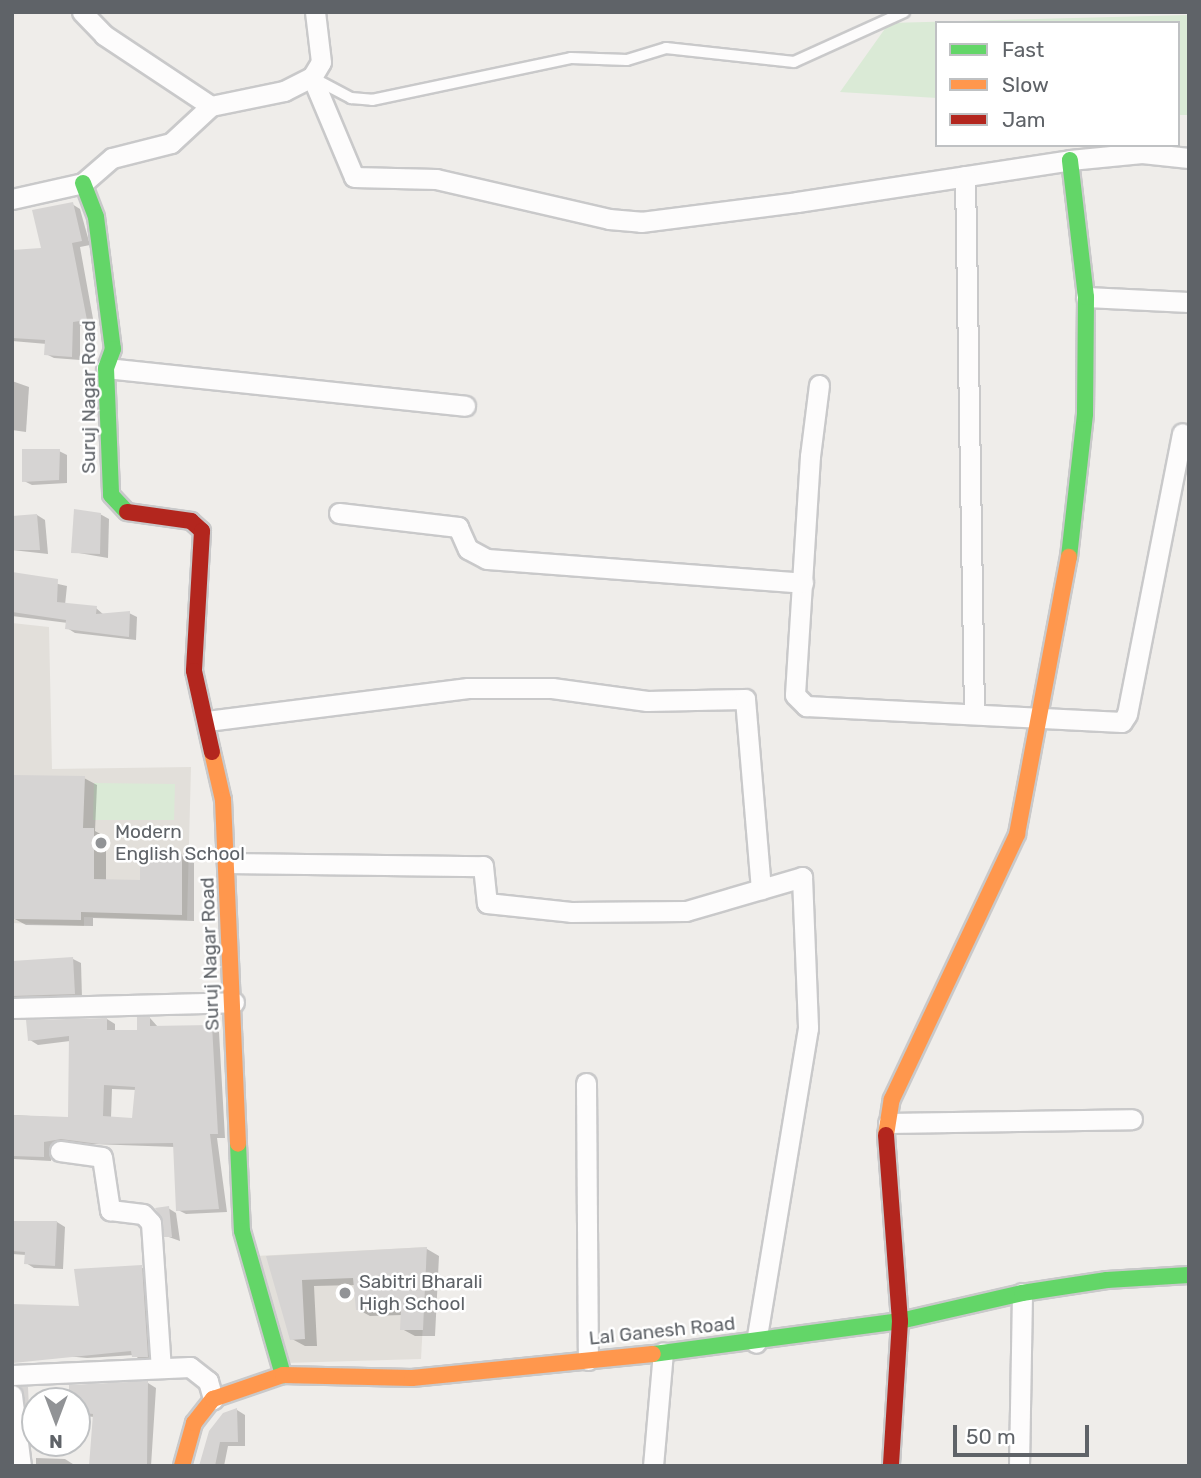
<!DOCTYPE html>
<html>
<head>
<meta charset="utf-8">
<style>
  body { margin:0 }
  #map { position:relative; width:1201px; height:1478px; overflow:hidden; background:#efedea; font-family:Rubik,sans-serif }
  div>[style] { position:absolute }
  .education>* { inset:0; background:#e2dfda }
  .green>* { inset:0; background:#daead6 }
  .shadow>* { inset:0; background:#0003 }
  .building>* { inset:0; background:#d6d4d3 }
  .roads { filter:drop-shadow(2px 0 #c9c9ca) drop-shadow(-2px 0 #c9c9ca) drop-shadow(0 2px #c9c9ca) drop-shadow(0 -2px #c9c9ca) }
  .lane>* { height:10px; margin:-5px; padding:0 5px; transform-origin:5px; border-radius:5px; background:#fdfcfc }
  .street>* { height:19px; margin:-9.5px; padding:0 9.5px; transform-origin:9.5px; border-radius:9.5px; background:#fdfcfc }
  .fast>* { height:16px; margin:-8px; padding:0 8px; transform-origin:8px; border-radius:8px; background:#63d668 }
  .slow>* { height:16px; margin:-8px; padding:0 8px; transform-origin:8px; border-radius:8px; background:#ff974d }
  .jam>* { height:16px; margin:-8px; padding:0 8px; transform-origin:8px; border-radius:8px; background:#b3261e }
  .dots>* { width:19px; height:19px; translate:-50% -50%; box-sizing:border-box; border:4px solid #fff; border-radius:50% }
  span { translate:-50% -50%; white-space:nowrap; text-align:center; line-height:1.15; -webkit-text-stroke:5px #fff; paint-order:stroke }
  .street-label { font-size:19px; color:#5f6368 }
  .poi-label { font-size:19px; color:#5f6368 }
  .left { translate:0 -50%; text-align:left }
  .frame { position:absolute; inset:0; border:14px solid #5f6368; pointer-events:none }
  .legend { position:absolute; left:935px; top:21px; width:245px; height:126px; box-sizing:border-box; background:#fff; border:2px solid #bfc1c3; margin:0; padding:9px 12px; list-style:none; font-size:21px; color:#5f6368 }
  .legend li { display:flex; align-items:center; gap:14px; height:35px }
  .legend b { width:35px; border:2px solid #bfc1c3 }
  .north { position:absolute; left:21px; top:1387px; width:70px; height:70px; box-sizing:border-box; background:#fff; border:2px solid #bfc1c3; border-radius:50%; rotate:180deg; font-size:19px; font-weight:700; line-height:28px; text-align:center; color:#5f6368 }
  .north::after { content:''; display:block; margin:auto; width:24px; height:32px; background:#919396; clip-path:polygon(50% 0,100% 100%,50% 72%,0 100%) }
  .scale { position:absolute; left:953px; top:1425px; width:136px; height:32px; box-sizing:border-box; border:4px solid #5f6368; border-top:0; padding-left:9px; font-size:21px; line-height:24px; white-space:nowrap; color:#5f6368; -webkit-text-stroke:5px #fff; paint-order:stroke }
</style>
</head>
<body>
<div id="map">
  <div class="education">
    <i style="clip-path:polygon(12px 623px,49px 627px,52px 769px,191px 767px,187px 920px,84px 917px,84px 926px,12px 923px)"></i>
    <i style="clip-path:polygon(427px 1247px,421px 1359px,285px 1363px,256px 1256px)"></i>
  </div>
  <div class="green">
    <i style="clip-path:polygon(1189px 15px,1189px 115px,1178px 115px,1178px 23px,937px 23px,937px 98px,840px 92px,889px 23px)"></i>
    <i style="clip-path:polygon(94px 783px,175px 784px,174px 820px,93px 820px)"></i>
  </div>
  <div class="shadow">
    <i style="clip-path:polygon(72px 204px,80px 209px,90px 245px,80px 247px,94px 324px,80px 326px,80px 360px,54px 358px,46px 354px,47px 344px,12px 341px,12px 252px,44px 250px)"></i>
    <i style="clip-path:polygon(12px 381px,29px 387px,26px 432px,12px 430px)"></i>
    <i style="clip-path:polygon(59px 451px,67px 455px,67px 483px,32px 485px,24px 481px)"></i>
    <i style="clip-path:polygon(100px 514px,109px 519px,108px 558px,73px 552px)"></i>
    <i style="clip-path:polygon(37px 515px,45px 520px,48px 554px,12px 550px,12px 517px)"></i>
    <i style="clip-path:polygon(13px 574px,67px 586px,65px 605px,96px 608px,104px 615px,129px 613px,137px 617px,136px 640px,75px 633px,67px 628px,68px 623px,12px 616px)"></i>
    <i style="clip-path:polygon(84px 778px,97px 785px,95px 831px,106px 837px,106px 881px,141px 881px,182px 856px,194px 863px,194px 921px,93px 918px,93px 926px,26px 925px,13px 918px)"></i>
    <i style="clip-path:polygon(73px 959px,81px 963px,82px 998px,12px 1002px,12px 963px)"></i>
    <i style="clip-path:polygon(evenodd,150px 1018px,158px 1027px,211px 1027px,219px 1032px,225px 1138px,217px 1138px,227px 1212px,186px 1214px,178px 1210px,175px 1147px,65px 1143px,52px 1146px,51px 1161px,13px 1159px,12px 1173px,12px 1115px,69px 1118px,70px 1041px,38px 1045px,30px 1040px,107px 1019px,115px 1024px,115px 1032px,138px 1031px,150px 1018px,112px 1089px,136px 1090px,133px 1119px,111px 1118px,112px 1089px)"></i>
    <i style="clip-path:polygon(168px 1208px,176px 1213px,180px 1241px,166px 1236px)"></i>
    <i style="clip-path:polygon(12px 1222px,57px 1222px,65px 1227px,63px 1269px,34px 1268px,26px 1263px,26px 1255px,12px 1254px)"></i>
    <i style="clip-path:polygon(427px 1249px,439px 1256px,435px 1336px,415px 1336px,402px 1329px,402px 1315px,370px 1316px,357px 1309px,355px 1285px,314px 1286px,317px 1346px,305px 1346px,292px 1339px,269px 1257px)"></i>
    <i style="clip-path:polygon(141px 1267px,149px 1272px,155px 1360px,142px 1361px,134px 1355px,87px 1358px,12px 1351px,12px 1306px,81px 1308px)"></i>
    <i style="clip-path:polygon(148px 1383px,156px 1388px,151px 1466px,91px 1466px,94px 1417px,77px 1415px,77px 1401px,70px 1401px,71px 1386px)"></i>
    <i style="clip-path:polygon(237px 1410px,245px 1415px,245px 1446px,228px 1446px,224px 1466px,201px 1466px)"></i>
    <i style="clip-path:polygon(36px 1458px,65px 1459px,76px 1466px,36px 1466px)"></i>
  </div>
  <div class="building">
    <i style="clip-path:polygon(73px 202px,82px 241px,72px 243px,87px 320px,73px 322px,72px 357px,44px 355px,45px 340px,12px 338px,12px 250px,41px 248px,32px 210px)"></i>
    <i style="clip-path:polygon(22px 449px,60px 449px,59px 480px,22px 482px)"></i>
    <i style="clip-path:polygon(74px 509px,101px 513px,100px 554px,71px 553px)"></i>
    <i style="clip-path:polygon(37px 514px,40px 550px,12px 550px,12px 516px)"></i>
    <i style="clip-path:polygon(12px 572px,58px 579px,57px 602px,97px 606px,96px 614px,130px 611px,129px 637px,65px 629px,66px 620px,12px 612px)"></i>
    <i style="clip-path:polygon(13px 775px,85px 776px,83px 828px,94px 828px,94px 879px,140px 880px,140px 857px,182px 854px,182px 915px,81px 912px,81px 920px,12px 919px)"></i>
    <i style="clip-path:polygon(73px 957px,75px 994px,12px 996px,12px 961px)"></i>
    <i style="clip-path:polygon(evenodd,137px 1017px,150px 1017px,150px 1026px,212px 1025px,218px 1134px,210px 1134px,219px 1209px,176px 1211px,173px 1143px,99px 1144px,61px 1139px,44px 1142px,44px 1157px,12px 1156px,12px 1115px,68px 1117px,69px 1036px,28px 1041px,26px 1020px,107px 1018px,107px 1030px,137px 1030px,137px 1017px,104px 1085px,135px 1087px,132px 1118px,103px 1116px,104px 1085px)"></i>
    <i style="clip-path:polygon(169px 1206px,172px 1237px,164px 1237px,163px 1221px,155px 1208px)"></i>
    <i style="clip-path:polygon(12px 1221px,57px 1221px,55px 1266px,24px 1264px,25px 1252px,12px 1251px)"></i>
    <i style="clip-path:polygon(427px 1247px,423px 1330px,400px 1330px,401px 1309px,356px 1310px,353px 1278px,302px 1280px,305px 1339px,290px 1340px,266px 1256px)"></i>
    <i style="clip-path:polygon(142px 1265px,148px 1357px,132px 1357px,131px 1351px,13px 1363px,12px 1304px,79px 1306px,74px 1269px)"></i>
    <i style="clip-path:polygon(148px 1381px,147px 1466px,89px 1466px,93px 1414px,77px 1412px,77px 1401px,69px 1401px,69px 1385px)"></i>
    <i style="clip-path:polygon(21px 1387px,28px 1387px,29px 1408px,35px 1408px,35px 1429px,29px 1430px)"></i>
    <i style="clip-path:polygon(237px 1408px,238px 1442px,220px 1442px,215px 1466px,199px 1466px,209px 1431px,223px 1413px)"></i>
  </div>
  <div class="roads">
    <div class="lane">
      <i style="left:315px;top:79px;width:41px;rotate:27.8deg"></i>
      <i style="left:351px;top:98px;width:21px;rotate:5deg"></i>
      <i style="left:372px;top:100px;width:203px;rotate:-11.9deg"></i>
      <i style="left:571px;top:58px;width:56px;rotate:2deg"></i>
      <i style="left:627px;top:60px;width:41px;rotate:-17.1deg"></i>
      <i style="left:666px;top:48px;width:129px;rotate:6.2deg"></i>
      <i style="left:794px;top:62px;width:121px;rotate:-24.4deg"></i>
    </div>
    <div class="street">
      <i style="left:82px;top:12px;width:32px;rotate:46deg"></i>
      <i style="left:104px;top:35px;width:128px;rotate:33.6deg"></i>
      <i style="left:211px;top:106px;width:75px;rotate:-11.6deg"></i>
      <i style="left:284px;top:91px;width:31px;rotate:-27deg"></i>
      <i style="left:312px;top:77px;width:17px;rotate:-59deg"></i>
      <i style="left:321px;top:62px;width:50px;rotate:-96.8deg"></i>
      <i style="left:312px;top:77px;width:108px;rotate:67.2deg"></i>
      <i style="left:354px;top:177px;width:82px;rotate:1.4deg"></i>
      <i style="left:436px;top:179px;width:178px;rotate:13deg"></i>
      <i style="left:609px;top:219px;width:32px;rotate:5deg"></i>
      <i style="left:641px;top:222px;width:157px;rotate:-7.3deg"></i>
      <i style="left:797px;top:202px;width:276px;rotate:-8.7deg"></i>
      <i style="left:1070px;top:160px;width:72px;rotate:-5.6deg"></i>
      <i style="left:1142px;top:153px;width:47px;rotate:6.1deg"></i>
      <i style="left:965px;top:176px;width:538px;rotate:89.04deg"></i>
      <i style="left:12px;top:199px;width:73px;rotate:-12.7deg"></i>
      <i style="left:83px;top:183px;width:38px;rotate:-41deg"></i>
      <i style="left:112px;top:158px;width:61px;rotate:-14.3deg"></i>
      <i style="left:171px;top:143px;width:54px;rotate:-42.8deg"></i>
      <i style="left:1086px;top:297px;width:103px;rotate:2.8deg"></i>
      <i style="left:106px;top:368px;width:361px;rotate:6deg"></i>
      <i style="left:819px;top:385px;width:72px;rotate:97.2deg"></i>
      <i style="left:810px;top:456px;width:239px;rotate:93.6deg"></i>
      <i style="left:795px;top:695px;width:16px;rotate:45deg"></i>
      <i style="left:806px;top:706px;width:316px;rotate:2.9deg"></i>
      <i style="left:1122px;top:722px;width:9px;rotate:-58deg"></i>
      <i style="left:1127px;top:714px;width:286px;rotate:-78.9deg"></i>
      <i style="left:339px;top:513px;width:120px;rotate:6.7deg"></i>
      <i style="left:458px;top:527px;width:24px;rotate:66deg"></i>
      <i style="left:468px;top:549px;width:21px;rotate:28deg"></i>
      <i style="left:487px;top:559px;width:317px;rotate:4.3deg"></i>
      <i style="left:207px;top:721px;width:263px;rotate:-7.2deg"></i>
      <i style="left:468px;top:688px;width:84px"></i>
      <i style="left:552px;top:688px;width:96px;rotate:7.8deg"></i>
      <i style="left:647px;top:701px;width:98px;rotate:-1.2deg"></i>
      <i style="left:745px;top:699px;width:191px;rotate:85.2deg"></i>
      <i style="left:227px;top:863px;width:256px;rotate:0.7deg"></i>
      <i style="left:483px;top:866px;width:37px;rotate:84deg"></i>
      <i style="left:487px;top:903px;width:84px;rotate:6.1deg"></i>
      <i style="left:571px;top:912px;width:115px;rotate:-0.5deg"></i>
      <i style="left:686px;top:911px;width:121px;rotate:-16.3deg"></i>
      <i style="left:802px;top:877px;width:151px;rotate:87.7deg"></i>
      <i style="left:808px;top:1028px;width:319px;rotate:99.4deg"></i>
      <i style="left:12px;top:1008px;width:222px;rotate:-1.5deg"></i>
      <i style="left:586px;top:1083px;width:277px;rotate:89.6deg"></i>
      <i style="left:888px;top:1123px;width:244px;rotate:-0.9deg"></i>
      <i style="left:60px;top:1151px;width:42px;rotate:8.1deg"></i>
      <i style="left:102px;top:1157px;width:54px;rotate:81.4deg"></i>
      <i style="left:110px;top:1210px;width:33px;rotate:7deg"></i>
      <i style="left:143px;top:1214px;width:12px;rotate:48deg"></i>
      <i style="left:151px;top:1223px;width:145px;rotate:86.1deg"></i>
      <i style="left:12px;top:1375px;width:178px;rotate:-2.6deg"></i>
      <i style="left:190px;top:1367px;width:23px;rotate:38deg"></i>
      <i style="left:208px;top:1381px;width:19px;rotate:74deg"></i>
      <i style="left:12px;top:1395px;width:72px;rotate:82.8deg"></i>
      <i style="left:653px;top:1466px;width:114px;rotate:-85deg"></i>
      <i style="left:1019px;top:1466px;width:173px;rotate:-89deg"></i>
    </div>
    <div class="fast">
      <i style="left:83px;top:183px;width:36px;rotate:69deg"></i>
      <i style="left:96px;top:217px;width:133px;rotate:82.7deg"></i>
      <i style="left:113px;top:349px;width:20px;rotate:110deg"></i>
      <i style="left:106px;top:368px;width:127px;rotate:87.7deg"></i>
      <i style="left:111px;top:495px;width:23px;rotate:47deg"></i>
      <i style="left:1069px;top:557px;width:144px;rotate:-83.6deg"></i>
      <i style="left:1085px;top:414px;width:117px;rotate:-89.5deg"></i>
      <i style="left:1086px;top:297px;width:138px;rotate:-96.7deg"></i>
      <i style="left:238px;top:1144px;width:87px;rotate:87.4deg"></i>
      <i style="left:242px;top:1231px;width:150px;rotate:74.1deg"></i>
      <i style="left:653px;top:1354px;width:249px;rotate:-7.6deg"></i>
      <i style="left:900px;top:1321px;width:125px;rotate:-12.9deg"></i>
      <i style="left:1022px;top:1293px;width:86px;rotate:-8.7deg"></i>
      <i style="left:1107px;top:1280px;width:82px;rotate:-3.5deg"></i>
    </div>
    <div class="slow">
      <i style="left:212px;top:752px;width:49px;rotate:77.1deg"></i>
      <i style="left:223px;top:800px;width:344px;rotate:87.5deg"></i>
      <i style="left:886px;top:1135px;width:36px;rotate:-81deg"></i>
      <i style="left:892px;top:1099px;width:293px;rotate:-64.7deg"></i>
      <i style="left:1017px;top:834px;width:282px;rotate:-79.4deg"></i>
      <i style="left:182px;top:1466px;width:45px;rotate:-74.4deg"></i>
      <i style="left:194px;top:1423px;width:31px;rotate:-52deg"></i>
      <i style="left:213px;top:1399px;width:74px;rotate:-18.9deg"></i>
      <i style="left:283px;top:1375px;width:129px;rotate:1.3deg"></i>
      <i style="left:412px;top:1378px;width:242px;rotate:-5.7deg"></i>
    </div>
    <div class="jam">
      <i style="left:127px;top:512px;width:65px;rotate:8deg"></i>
      <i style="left:191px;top:521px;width:15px;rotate:42deg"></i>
      <i style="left:202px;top:531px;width:140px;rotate:93.3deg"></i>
      <i style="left:194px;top:671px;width:83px;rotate:77.5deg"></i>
      <i style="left:886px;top:1135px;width:187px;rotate:85.7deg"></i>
      <i style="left:900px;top:1321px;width:145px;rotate:93.6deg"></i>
    </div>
  </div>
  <div class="dots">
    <i style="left:101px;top:843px;background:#919396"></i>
    <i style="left:345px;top:1293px;background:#919396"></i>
  </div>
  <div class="street-label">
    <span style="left:89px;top:397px;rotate:-90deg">Suruj Nagar Road</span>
    <span style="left:210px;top:954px;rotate:-92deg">Suruj Nagar Road</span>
    <span style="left:662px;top:1331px;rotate:-6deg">Lal Ganesh Road</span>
  </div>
  <div class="poi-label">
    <span class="left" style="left:115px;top:843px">Modern<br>English School</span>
    <span class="left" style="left:359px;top:1293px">Sabitri Bharali<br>High School</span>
  </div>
  <div class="frame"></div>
  <ul class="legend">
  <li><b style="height:9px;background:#63d668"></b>Fast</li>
  <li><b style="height:9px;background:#ff974d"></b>Slow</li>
  <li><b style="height:9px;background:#b3261e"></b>Jam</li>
  </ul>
  <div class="north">N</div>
  <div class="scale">50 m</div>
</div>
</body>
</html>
